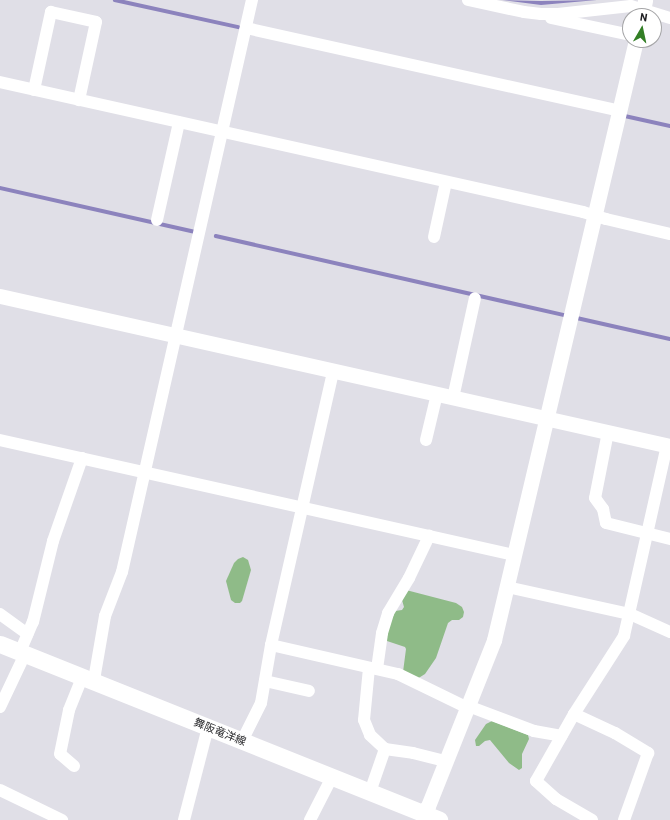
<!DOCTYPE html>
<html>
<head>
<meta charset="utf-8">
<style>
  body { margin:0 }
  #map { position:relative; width:670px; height:820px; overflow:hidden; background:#e0dfe7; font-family:Barlow,"Noto Sans JP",sans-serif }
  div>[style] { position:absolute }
  .forest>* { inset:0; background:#8fbb88 }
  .water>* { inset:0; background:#8c83bd }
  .stream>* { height:3.5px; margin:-1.75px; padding:0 1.75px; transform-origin:1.75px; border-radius:1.75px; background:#8c83bd }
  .minor>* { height:12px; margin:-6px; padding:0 6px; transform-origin:6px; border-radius:6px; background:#fff }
  .tertiary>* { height:15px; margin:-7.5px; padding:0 7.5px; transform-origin:7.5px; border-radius:7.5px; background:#fff }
  .secondary>* { height:17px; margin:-8.5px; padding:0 8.5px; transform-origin:8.5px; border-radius:8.5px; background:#fff }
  span { translate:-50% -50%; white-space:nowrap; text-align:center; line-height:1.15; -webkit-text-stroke:3px #fff; paint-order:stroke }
  .street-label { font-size:11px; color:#1f1f22 }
  .north { position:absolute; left:622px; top:8px; width:40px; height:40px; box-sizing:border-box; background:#fff; border:1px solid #a5a5a7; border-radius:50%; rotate:9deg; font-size:11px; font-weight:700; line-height:16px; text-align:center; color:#1f1f22 }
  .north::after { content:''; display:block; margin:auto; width:14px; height:18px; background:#337f26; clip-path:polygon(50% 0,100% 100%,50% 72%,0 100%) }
</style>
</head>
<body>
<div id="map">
  <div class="forest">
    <i style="clip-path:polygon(243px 557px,248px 560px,251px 570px,242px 601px,240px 603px,235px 603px,231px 600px,226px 581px,234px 563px,238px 559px)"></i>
    <i style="clip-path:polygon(406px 590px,456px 603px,462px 607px,464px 612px,463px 617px,459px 620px,452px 620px,448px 623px,436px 658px,425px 674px,417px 679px,403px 672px,406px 649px,405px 647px,387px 641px,385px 634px,395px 611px,402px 610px,404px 607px,402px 600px)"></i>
    <i style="clip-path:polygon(492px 721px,528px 735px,529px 739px,522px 754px,522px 768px,519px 770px,509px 763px,490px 740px,485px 741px,479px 746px,476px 746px,475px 740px,486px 724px)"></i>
  </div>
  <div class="water">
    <i style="clip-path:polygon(502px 0,541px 1px,597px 0,541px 5px)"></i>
  </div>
  <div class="stream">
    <i style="left:115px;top:0;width:126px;rotate:12.4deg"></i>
    <i style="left:625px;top:116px;width:46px;rotate:12.5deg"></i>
    <i style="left:0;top:188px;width:200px;rotate:12.7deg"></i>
    <i style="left:216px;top:236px;width:358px;rotate:12.8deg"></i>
    <i style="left:577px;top:318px;width:95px;rotate:12.7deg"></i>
  </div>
  <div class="minor">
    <i style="left:468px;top:0;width:57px;rotate:12.1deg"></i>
    <i style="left:524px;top:12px;width:17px;rotate:7deg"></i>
    <i style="left:541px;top:14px;width:17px"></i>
    <i style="left:558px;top:14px;width:73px;rotate:-6.3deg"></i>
    <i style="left:631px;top:6px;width:41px;rotate:17.1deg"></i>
    <i style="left:551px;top:18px;width:81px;rotate:12.1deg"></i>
    <i style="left:246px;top:28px;width:382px;rotate:12.5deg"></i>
    <i style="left:0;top:82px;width:597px;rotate:12.57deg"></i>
    <i style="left:583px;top:212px;width:24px;rotate:17deg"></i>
    <i style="left:606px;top:219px;width:66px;rotate:13.2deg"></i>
    <i style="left:34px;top:90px;width:80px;rotate:-77.7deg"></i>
    <i style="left:51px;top:12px;width:46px;rotate:12.5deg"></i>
    <i style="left:96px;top:22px;width:80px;rotate:102.3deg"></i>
    <i style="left:157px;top:220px;width:100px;rotate:-77.3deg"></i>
    <i style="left:434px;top:237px;width:56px;rotate:-77.7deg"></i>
    <i style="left:453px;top:398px;width:102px;rotate:-77.6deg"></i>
    <i style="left:608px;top:432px;width:67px;rotate:101.1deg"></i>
    <i style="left:595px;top:498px;width:14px;rotate:54deg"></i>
    <i style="left:603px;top:509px;width:14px;rotate:78deg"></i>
    <i style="left:606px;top:523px;width:66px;rotate:14deg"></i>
    <i style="left:0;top:440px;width:527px;rotate:12.61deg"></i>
    <i style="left:426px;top:440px;width:47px;rotate:-76.6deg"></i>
    <i style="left:507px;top:587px;width:126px;rotate:12.4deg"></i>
    <i style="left:630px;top:614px;width:44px;rotate:24.2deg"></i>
    <i style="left:0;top:614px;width:34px;rotate:36deg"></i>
    <i style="left:271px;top:645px;width:130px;rotate:12.9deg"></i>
    <i style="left:398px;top:674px;width:78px;rotate:25.9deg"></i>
    <i style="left:20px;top:652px;width:33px;rotate:-67deg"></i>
    <i style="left:33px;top:622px;width:83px;rotate:-76.1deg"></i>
    <i style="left:53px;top:541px;width:88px;rotate:-70.7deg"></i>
    <i style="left:369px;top:668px;width:52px;rotate:95.5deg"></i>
    <i style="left:364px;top:720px;width:16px;rotate:68deg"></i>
    <i style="left:370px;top:735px;width:21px;rotate:43deg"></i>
    <i style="left:385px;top:749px;width:28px;rotate:8deg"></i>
    <i style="left:413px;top:753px;width:34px;rotate:14deg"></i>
    <i style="left:377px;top:669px;width:36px;rotate:-82deg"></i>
    <i style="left:382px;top:633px;width:21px;rotate:-73deg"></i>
    <i style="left:388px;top:613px;width:41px;rotate:-59deg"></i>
    <i style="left:409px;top:578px;width:47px;rotate:-64.5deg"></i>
    <i style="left:92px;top:681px;width:8px;rotate:-67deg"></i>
    <i style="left:95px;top:674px;width:59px;rotate:-80.2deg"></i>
    <i style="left:105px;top:616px;width:47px;rotate:-68.9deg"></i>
    <i style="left:122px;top:572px;width:587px;rotate:-77.2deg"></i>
    <i style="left:265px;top:681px;width:45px;rotate:12.8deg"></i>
    <i style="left:468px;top:706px;width:71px;rotate:20.7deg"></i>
    <i style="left:534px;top:731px;width:28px;rotate:10deg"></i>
    <i style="left:0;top:707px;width:59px;rotate:-64.7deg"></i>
    <i style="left:574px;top:714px;width:45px;rotate:24.9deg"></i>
    <i style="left:615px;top:733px;width:39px;rotate:31deg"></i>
    <i style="left:648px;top:753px;width:71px;rotate:109.7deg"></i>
    <i style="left:242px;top:741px;width:42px;rotate:-63.4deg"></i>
    <i style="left:261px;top:703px;width:59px;rotate:-80.2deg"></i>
    <i style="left:271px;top:645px;width:281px;rotate:-77.2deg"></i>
    <i style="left:74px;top:766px;width:18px;rotate:-139deg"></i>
    <i style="left:60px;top:754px;width:45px;rotate:-78.4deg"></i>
    <i style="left:69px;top:710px;width:35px;rotate:-68deg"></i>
    <i style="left:0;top:790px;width:69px;rotate:25.8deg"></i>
    <i style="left:370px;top:792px;width:46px;rotate:-70.8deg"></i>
    <i style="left:184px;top:820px;width:96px;rotate:-75.5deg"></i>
    <i style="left:310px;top:820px;width:48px;rotate:-62.9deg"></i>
    <i style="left:592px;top:820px;width:42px;rotate:-149.7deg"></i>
    <i style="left:556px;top:799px;width:27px;rotate:-138deg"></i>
    <i style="left:536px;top:781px;width:77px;rotate:-60.4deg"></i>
    <i style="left:574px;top:714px;width:93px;rotate:-57.3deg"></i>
    <i style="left:624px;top:636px;width:196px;rotate:-77.3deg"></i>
  </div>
  <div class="tertiary">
    <i style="left:642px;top:16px;width:16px;rotate:-79deg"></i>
    <i style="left:0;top:296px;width:687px;rotate:12.62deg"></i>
    <i style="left:422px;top:813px;width:9px;rotate:-49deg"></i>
    <i style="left:428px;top:806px;width:179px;rotate:-68.3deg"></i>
    <i style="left:494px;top:640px;width:617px;rotate:-76.68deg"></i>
  </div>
  <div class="secondary">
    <i style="left:0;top:644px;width:473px;rotate:21.8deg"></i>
  </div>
  <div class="street-label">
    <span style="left:220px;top:732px;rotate:22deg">舞阪竜洋線</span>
  </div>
  <div class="north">N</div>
</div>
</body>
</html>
